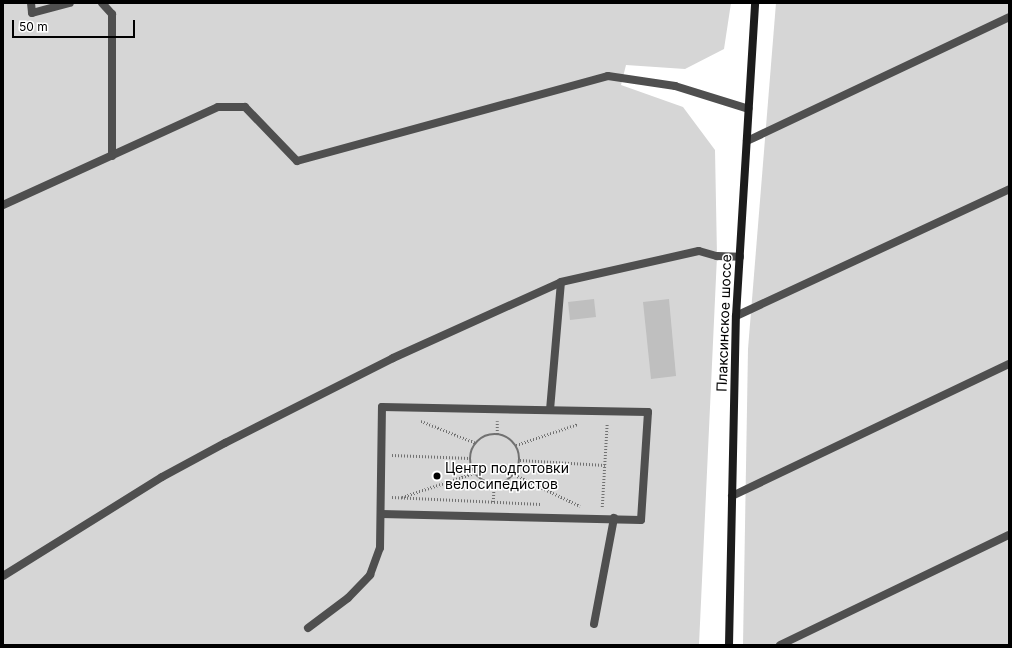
<!DOCTYPE html>
<html>
<head>
<meta charset="utf-8">
<style>
  body { margin:0 }
  #map { position:relative; width:1012px; height:648px; overflow:hidden; background:#fff; font-family:Inter,sans-serif }
  div>[style] { position:absolute }
  .green>* { inset:0; background:#d6d6d6 }
  .building>* { inset:0; background:#bfbfbf }
  .path>* { height:2.5px; margin-top:-1.25px; transform-origin:0; background:repeating-linear-gradient(90deg,#717171 0 1px,transparent 0 3px) }
  .path>.ring { margin:-1.25px; padding:0; box-sizing:content-box; background:none; border:2.5px solid #717171; border-radius:50% }
  .lane>* { height:8px; margin:-4px; padding:0 4px; transform-origin:4px; border-radius:4px; background:#4f4f4f }
  .secondary>* { height:8px; margin:-4px; padding:0 4px; transform-origin:4px; border-radius:4px; background:#1c1c1c }
  .dots>* { width:11px; height:11px; translate:-50% -50%; box-sizing:border-box; border:2px solid #fff; border-radius:50% }
  span { translate:-50% -50%; white-space:nowrap; text-align:center; line-height:1.15; -webkit-text-stroke:3px #fff; paint-order:stroke }
  .street-label { font-size:14px; color:#000 }
  .poi-label { font-size:14px; color:#000 }
  .left { translate:0 -50%; text-align:left }
  .frame { position:absolute; inset:0; border:4px solid #000; pointer-events:none }
  .scale { position:absolute; left:12px; top:20px; width:123px; height:18px; box-sizing:border-box; border:2px solid #000; border-top:0; padding-left:5px; font-size:12px; line-height:14px; white-space:nowrap; color:#000; -webkit-text-stroke:3px #fff; paint-order:stroke }
</style>
</head>
<body>
<div id="map">
  <div class="green">
    <i style="clip-path:polygon(3px 3px,731px 3px,724px 49px,685px 69px,626px 65px,621px 85px,683px 107px,715px 150px,717px 256px,699px 645px,3px 645px)"></i>
    <i style="clip-path:polygon(776px 3px,1009px 3px,1009px 645px,743px 645px,748px 349px)"></i>
  </div>
  <div class="building">
    <i style="clip-path:polygon(594px 299px,596px 317px,570px 320px,568px 302px)"></i>
    <i style="clip-path:polygon(669px 299px,676px 376px,651px 379px,643px 302px)"></i>
  </div>
  <div class="path">
    <i style="left:421px;top:421px;width:59px;rotate:21.8deg"></i>
    <i style="left:497px;top:434px;width:13px;rotate:-90deg"></i>
    <i class="ring" style="left:470px;top:434px;width:47.5px;height:47.5px"></i>
    <i style="left:516px;top:445px;width:65px;rotate:-18.7deg"></i>
    <i style="left:392px;top:455px;width:78px;rotate:2.2deg"></i>
    <i style="left:520px;top:460px;width:85px;rotate:3.4deg"></i>
    <i style="left:515px;top:475px;width:72px;rotate:25.5deg"></i>
    <i style="left:392px;top:497px;width:149px;rotate:2.7deg"></i>
    <i style="left:402px;top:497px;width:76px;rotate:-18.4deg"></i>
    <i style="left:493px;top:502px;width:18px;rotate:-87deg"></i>
    <i style="left:602px;top:507px;width:84px;rotate:-86.6deg"></i>
  </div>
  <div class="lane">
    <i style="left:31px;top:3px;width:10px;rotate:84deg"></i>
    <i style="left:32px;top:13px;width:39px;rotate:-15deg"></i>
    <i style="left:102px;top:3px;width:15px;rotate:48deg"></i>
    <i style="left:112px;top:14px;width:142px;rotate:90deg"></i>
    <i style="left:747px;top:141px;width:290px;rotate:-25.3deg"></i>
    <i style="left:3px;top:205px;width:236px;rotate:-24.5deg"></i>
    <i style="left:218px;top:107px;width:27px"></i>
    <i style="left:245px;top:107px;width:75px;rotate:46.1deg"></i>
    <i style="left:297px;top:161px;width:322px;rotate:-15.3deg"></i>
    <i style="left:608px;top:76px;width:68px;rotate:8.5deg"></i>
    <i style="left:675px;top:86px;width:77px;rotate:17.3deg"></i>
    <i style="left:736px;top:316px;width:301px;rotate:-24.9deg"></i>
    <i style="left:550px;top:410px;width:128px;rotate:-85.1deg"></i>
    <i style="left:732px;top:496px;width:307px;rotate:-25.5deg"></i>
    <i style="left:3px;top:576px;width:187px;rotate:-31.9deg"></i>
    <i style="left:162px;top:477px;width:72px;rotate:-28.4deg"></i>
    <i style="left:225px;top:443px;width:188px;rotate:-26.8deg"></i>
    <i style="left:393px;top:358px;width:184px;rotate:-24.3deg"></i>
    <i style="left:561px;top:282px;width:141px;rotate:-12.7deg"></i>
    <i style="left:699px;top:251px;width:19px;rotate:16deg"></i>
    <i style="left:717px;top:256px;width:23px;rotate:2deg"></i>
    <i style="left:594px;top:624px;width:108px;rotate:-79.3deg"></i>
    <i style="left:308px;top:628px;width:50px;rotate:-36.9deg"></i>
    <i style="left:348px;top:598px;width:32px;rotate:-46deg"></i>
    <i style="left:370px;top:575px;width:29px;rotate:-70deg"></i>
    <i style="left:380px;top:548px;width:141px;rotate:-89.2deg"></i>
    <i style="left:382px;top:407px;width:266px;rotate:1.1deg"></i>
    <i style="left:648px;top:412px;width:108px;rotate:93.7deg"></i>
    <i style="left:641px;top:520px;width:260px;rotate:-178.7deg"></i>
    <i style="left:780px;top:645px;width:254px;rotate:-25.7deg"></i>
  </div>
  <div class="secondary">
    <i style="left:729px;top:645px;width:329px;rotate:-88.8deg"></i>
    <i style="left:736px;top:316px;width:314px;rotate:-86.5deg"></i>
  </div>
  <div class="dots">
    <i style="left:437px;top:476px;background:#000"></i>
  </div>
  <div class="street-label">
    <span style="left:724px;top:323px;rotate:-88deg">Плаксинское шоссе</span>
  </div>
  <div class="poi-label">
    <span class="left" style="left:445px;top:476px">Центр подготовки<br>велосипедистов</span>
  </div>
  <div class="frame"></div>
  <div class="scale">50 m</div>
</div>
</body>
</html>
